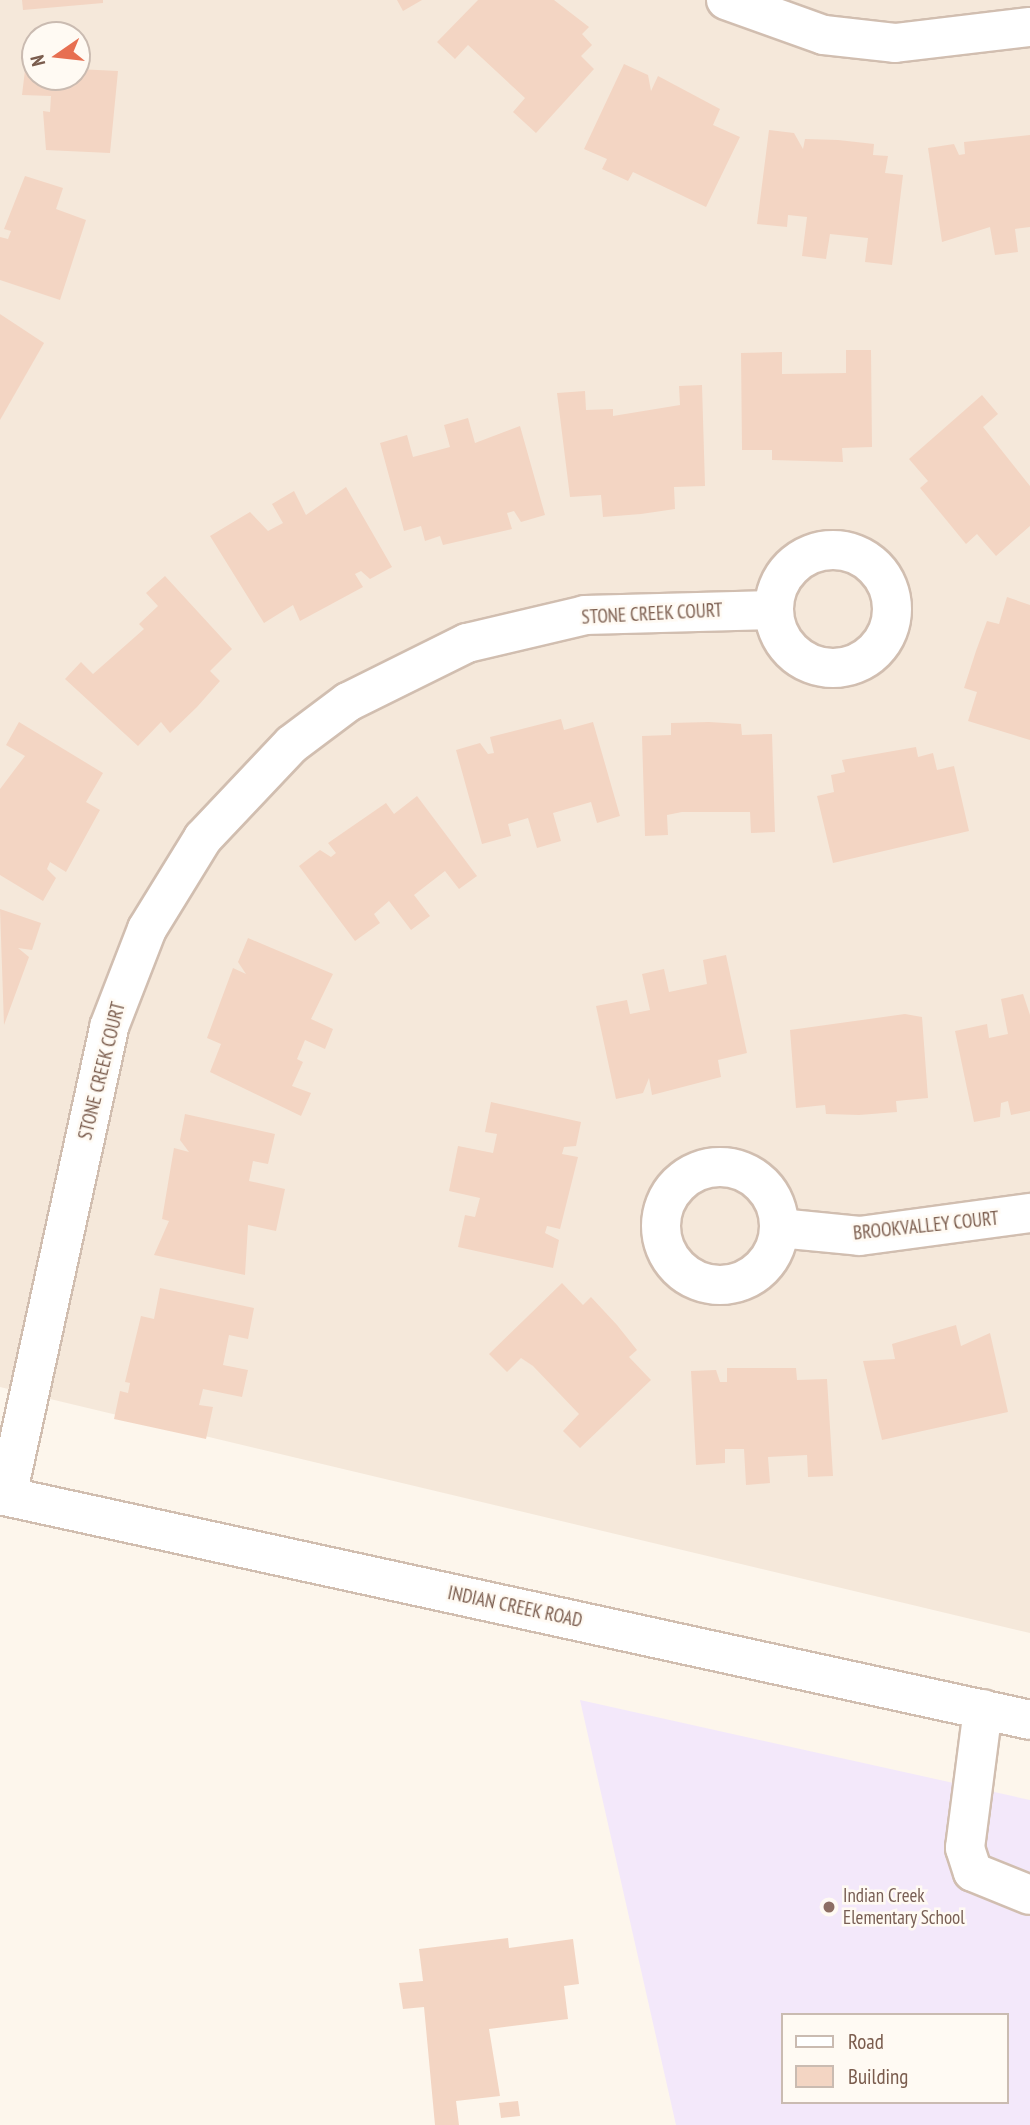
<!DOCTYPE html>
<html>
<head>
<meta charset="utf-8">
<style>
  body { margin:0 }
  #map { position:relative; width:1030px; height:2125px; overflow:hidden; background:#fdf6ec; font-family:"PT Sans Narrow",sans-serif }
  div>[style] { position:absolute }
  .residential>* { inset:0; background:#f5e8da }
  .education>* { inset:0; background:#f3e8fa }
  .building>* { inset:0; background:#f3d5c3 }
  .roads { filter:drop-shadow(2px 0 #d1beb0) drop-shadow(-2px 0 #d1beb0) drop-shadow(0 2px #d1beb0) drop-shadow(0 -2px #d1beb0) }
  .minor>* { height:38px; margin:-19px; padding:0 19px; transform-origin:19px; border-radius:19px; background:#fff }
  .minor>.ring { margin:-19px; padding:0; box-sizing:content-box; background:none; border:38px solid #fff; border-radius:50% }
  .dots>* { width:19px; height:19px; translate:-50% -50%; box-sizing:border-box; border:4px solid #fffaf3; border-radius:50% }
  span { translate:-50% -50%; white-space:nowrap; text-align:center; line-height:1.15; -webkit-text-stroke:5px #fffaf3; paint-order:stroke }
  .street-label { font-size:19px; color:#7a5c4d }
  .education-label { font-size:19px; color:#785e54 }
  .left { translate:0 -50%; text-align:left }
  .legend { position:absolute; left:781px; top:2013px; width:228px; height:91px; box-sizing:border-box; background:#fffaf3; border:2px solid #cabbb1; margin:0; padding:9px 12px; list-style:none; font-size:21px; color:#7a5c4d }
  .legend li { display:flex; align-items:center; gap:14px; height:35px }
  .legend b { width:35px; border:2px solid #cabbb1 }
  .north { position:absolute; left:21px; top:21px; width:70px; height:70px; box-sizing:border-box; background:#fffaf3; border:2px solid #cabbb1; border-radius:50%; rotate:256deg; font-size:19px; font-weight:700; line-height:28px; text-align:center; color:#7a5c4d }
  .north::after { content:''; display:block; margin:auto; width:24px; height:32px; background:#e76f51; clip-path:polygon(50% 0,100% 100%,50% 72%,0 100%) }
</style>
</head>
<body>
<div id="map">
  <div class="residential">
    <i style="clip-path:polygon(evenodd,0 0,1030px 0,1030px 1633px,0 1387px,0 0,35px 35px,77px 35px,77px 77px,35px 77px,35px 35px)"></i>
  </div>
  <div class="education">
    <i style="clip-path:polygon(evenodd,580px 1700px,1030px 1800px,1030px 2125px,676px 2125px,580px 1700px,783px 2015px,1007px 2015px,1007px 2102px,783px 2102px,783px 2015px)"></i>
  </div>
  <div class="building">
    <i style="clip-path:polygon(22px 0,103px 0,103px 3px,23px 10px)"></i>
    <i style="clip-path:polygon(397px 0,422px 0,403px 11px)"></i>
    <i style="clip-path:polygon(478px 0,554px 0,589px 27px,582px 34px,592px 45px,581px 56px,594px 69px,536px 133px,513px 112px,525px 98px,468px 45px,455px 59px,437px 42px)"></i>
    <i style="clip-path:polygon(29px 37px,35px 38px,35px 77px,77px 77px,77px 69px,118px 71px,110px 153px,46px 150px,43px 111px,50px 112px,51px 96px,22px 95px)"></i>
    <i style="clip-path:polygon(624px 64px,648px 75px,651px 91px,658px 76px,720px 109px,713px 125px,740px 137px,706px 207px,633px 172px,628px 181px,602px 169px,607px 159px,584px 149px)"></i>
    <i style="clip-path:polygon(769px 130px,794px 133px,803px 149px,805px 139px,838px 140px,874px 144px,873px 155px,888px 156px,885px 173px,903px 175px,892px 265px,865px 262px,868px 238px,830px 234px,826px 259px,802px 256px,807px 217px,788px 215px,787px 227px,757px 224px)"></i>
    <i style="clip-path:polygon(1030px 135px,1030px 227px,1015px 229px,1018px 252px,995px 255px,990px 227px,942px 242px,928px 148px,954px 144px,959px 155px,965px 154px,964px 142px)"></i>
    <i style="clip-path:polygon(25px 176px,63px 188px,56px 209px,86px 220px,60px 300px,0 280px,0 237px,8px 239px,11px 231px,4px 229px)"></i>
    <i style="clip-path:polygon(0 314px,44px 343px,0 420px)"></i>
    <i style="clip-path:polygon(846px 350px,871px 350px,872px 447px,842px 448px,843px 462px,772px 460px,772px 450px,742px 450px,741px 353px,782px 352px,782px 374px,846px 373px)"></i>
    <i style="clip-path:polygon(702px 385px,705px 486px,674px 487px,675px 509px,641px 514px,603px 517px,601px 495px,570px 497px,557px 393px,585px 391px,586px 410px,613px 409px,613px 416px,680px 405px,679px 386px)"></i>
    <i style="clip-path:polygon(982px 395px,998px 414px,983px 427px,1030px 486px,1030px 526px,996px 556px,977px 534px,966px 544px,920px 488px,928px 481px,909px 459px)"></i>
    <i style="clip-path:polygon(468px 418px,475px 443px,520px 426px,545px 515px,521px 522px,514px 511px,507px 513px,512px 529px,443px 545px,440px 536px,425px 541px,421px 526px,404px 531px,380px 443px,407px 435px,413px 457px,450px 447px,444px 425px)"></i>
    <i style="clip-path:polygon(346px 487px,392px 567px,370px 579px,361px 571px,355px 574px,363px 587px,300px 621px,293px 605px,264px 623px,210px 536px,250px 512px,268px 531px,283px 523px,272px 504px,294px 491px,306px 515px)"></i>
    <i style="clip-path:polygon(165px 576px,232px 649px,210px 671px,220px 681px,197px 707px,170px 733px,161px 722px,138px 746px,65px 679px,81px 662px,93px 674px,144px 629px,139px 624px,158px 606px,146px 593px)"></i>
    <i style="clip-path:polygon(1007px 597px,1030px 605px,1030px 740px,968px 721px,977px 692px,964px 688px,976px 651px,987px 621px,999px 624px)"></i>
    <i style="clip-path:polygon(561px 719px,564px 730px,593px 722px,620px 816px,597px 823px,591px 802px,553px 813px,561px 841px,537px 848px,528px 818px,508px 824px,511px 836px,482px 844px,456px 750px,480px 743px,488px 754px,494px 753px,490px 737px)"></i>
    <i style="clip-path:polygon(19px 722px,103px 773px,86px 802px,100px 810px,66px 872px,50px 862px,47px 869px,56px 878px,43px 901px,0 875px,0 789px,25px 756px,6px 745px)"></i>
    <i style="clip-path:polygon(709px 722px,741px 724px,742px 735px,772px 734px,775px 832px,751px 833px,750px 812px,682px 812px,667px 815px,668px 835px,645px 836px,642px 736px,671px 735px,671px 723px)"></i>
    <i style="clip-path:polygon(916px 747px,918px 757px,933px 753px,937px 770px,954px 766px,969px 831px,833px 863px,817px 796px,834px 792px,831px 775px,845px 772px,842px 760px)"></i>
    <i style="clip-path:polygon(417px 796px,477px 876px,459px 889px,445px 871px,414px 895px,430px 916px,411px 930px,389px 901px,374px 914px,380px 923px,355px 941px,299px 866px,320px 850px,331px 857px,336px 853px,328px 843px,386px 803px,394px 814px)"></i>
    <i style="clip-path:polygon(0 909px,41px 923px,32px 950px,18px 948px,29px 957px,4px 1025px)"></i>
    <i style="clip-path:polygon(248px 938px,333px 974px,311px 1019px,333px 1029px,325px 1049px,305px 1040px,297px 1059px,303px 1062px,292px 1086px,311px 1093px,301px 1116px,210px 1072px,221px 1044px,207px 1038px,233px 968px,246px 974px,238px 962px)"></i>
    <i style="clip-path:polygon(726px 955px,747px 1053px,718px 1060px,721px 1077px,652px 1095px,649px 1078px,643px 1093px,616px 1099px,596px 1006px,627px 1000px,630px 1014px,650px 1010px,642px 974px,664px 969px,669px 992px,707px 984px,703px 960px)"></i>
    <i style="clip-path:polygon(1023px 994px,1030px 1015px,1030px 1111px,1011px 1115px,1008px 1101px,1001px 1103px,1000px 1117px,974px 1122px,955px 1031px,987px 1024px,989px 1038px,1008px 1034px,1001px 999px)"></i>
    <i style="clip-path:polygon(905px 1014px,922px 1017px,928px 1098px,896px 1101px,897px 1112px,859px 1115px,826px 1114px,825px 1105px,796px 1108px,790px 1030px)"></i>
    <i style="clip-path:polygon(491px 1102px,581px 1122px,576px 1146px,564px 1147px,562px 1154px,578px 1157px,560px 1229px,547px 1226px,545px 1233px,559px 1240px,553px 1268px,458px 1247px,465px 1215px,475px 1217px,480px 1198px,449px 1191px,458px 1146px,493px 1153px,497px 1134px,485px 1132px)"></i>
    <i style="clip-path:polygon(185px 1114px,275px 1134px,268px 1164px,253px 1161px,249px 1181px,285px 1189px,276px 1231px,248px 1225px,245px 1275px,154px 1255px,169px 1221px,162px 1219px,174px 1148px,189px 1152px,180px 1140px)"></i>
    <i style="clip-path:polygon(562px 1283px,583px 1305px,591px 1297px,617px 1325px,637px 1350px,629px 1357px,651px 1380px,580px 1448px,563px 1431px,579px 1414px,533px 1366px,521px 1358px,507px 1372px,489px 1354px)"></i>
    <i style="clip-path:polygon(160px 1288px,254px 1308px,248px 1339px,229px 1335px,223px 1365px,248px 1370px,242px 1397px,203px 1389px,199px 1405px,213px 1407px,206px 1439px,114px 1419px,120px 1391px,128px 1393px,130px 1383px,125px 1382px,141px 1316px,154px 1319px)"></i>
    <i style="clip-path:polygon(956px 1325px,961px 1346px,990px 1333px,1008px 1412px,882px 1440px,863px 1361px,895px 1359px,892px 1344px)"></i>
    <i style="clip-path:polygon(727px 1368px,796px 1368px,797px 1380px,827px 1379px,833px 1476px,808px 1477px,807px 1455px,768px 1457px,770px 1483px,746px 1485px,744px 1449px,725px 1449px,725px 1463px,696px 1465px,691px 1371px,716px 1370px,720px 1382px,727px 1382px)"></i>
    <i style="clip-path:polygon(508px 1938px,509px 1948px,573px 1939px,579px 1984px,564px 1986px,568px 2019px,489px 2029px,500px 2096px,456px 2101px,459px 2125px,435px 2125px,424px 2007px,403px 2009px,399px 1983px,423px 1981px,419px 1949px)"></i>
    <i style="clip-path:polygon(518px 2101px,520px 2116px,501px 2118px,499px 2103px)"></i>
  </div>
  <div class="roads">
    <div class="minor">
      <i style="left:726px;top:0;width:104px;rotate:19.7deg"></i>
      <i style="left:824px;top:35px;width:71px;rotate:6.4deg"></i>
      <i style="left:895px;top:43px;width:136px;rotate:-6.8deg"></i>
      <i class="ring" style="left:774px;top:550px;width:80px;height:80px"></i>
      <i class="ring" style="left:661px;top:1167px;width:80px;height:80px"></i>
      <i style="left:779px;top:1228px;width:81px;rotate:5.6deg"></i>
      <i style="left:860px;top:1236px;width:172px;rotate:-7.7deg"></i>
      <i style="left:0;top:1495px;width:1054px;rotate:12.32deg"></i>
      <i style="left:7px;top:1496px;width:480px;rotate:-77.7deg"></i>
      <i style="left:109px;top:1027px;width:105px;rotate:-68.8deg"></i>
      <i style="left:147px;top:929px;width:107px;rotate:-58.4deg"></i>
      <i style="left:203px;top:838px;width:129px;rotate:-46.6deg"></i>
      <i style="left:292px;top:744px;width:70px;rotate:-36.9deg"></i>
      <i style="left:348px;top:702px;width:133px;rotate:-26.4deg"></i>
      <i style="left:467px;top:643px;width:121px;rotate:-13.3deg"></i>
      <i style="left:585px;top:615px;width:188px;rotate:-1.5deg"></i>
      <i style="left:983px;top:1709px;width:140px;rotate:97.4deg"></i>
      <i style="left:965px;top:1848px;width:25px;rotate:72deg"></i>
      <i style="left:973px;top:1872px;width:61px;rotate:22deg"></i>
    </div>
  </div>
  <div class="dots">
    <i style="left:829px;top:1907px;background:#8d6e63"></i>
  </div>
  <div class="street-label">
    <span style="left:652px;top:614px;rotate:-3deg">STONE CREEK COURT</span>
    <span style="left:102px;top:1071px;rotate:-76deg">STONE CREEK COURT</span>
    <span style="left:926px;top:1226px;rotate:-6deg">BROOKVALLEY COURT</span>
    <span style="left:515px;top:1607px;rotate:12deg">INDIAN CREEK ROAD</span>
  </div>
  <div class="education-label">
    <span class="left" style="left:843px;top:1907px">Indian Creek<br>Elementary School</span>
  </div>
  <ul class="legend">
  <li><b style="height:9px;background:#fff"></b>Road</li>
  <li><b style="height:19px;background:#f3d5c3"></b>Building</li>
  </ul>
  <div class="north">N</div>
</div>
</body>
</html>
